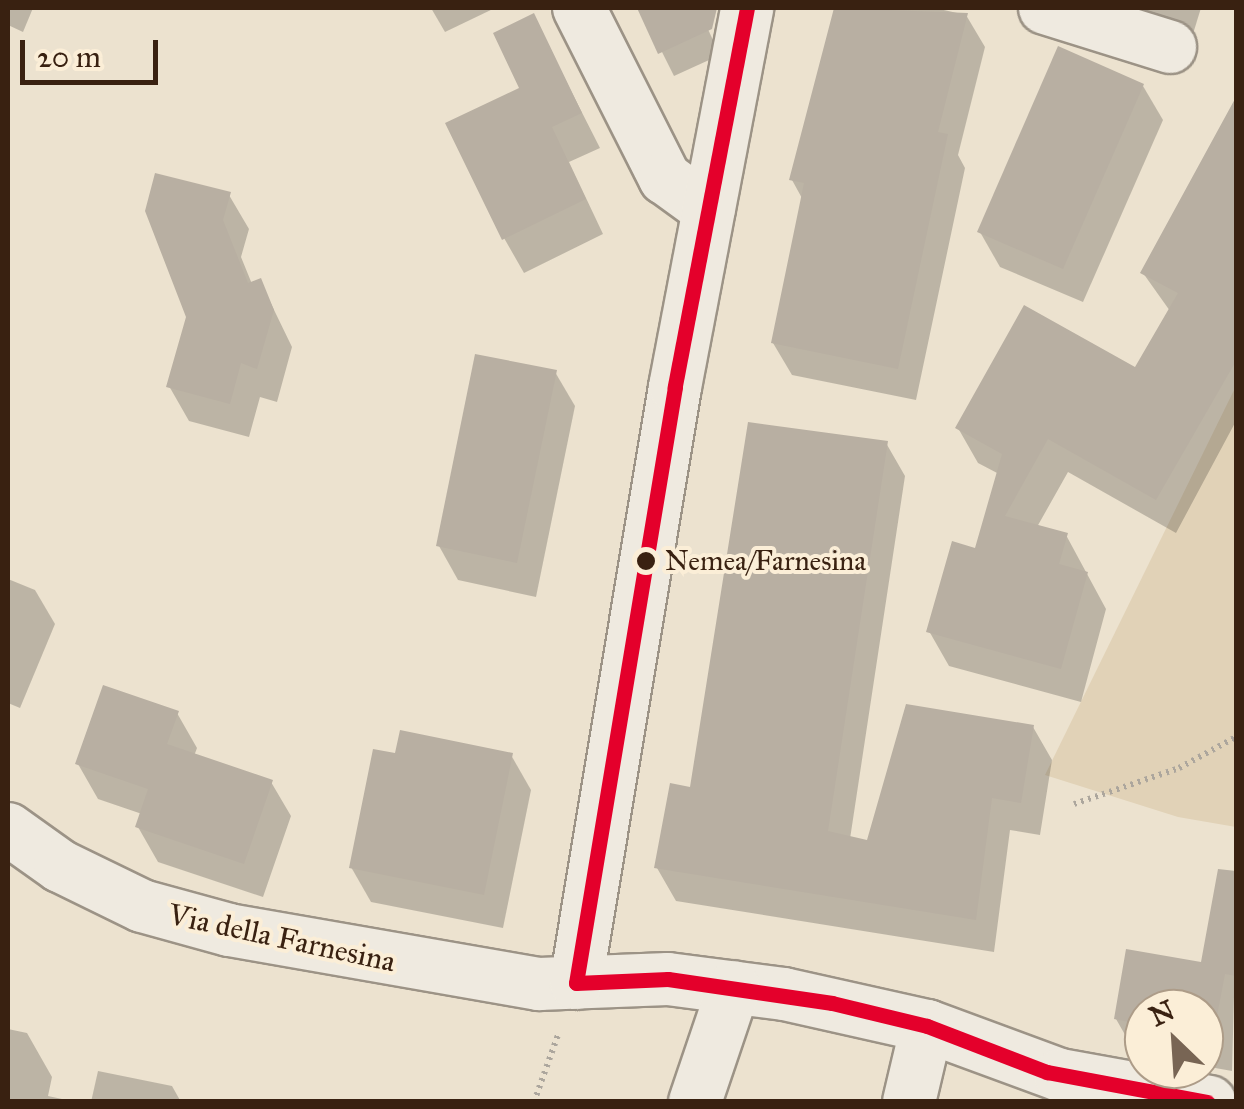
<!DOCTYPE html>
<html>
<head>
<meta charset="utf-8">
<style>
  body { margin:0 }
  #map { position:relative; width:1244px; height:1109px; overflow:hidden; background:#ece2cf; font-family:"IM FELL Great Primer",serif }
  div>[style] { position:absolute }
  .green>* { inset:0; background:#e1d2b7 }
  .shadow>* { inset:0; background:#0003 }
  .building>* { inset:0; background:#b8afa2 }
  .path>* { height:6px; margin-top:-3px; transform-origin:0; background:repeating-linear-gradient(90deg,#aca69d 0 2.5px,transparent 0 7.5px) }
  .roads { filter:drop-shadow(2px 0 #9c9386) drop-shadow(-2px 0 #9c9386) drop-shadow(0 2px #9c9386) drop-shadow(0 -2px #9c9386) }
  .street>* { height:52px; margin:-26px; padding:0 26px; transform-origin:26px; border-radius:26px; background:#efeae0 }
  .bus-1>* { height:15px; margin:-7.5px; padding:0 7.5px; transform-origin:7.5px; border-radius:7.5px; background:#e4002b }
  .dots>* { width:28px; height:28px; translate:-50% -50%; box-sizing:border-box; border:5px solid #fbeed7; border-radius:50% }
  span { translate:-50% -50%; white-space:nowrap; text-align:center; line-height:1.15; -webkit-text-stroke:8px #fbeed7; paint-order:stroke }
  .bus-label { font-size:28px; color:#392111 }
  .left { translate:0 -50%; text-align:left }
  .street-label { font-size:30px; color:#392111 }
  .frame { position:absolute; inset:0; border:10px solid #392111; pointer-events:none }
  .north { position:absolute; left:1124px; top:989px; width:100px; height:100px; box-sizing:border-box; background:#fbeed7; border:2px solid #ad9c88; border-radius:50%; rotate:335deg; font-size:28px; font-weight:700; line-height:40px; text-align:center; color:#392111 }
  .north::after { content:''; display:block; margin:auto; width:35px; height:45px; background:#786554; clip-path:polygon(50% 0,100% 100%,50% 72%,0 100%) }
  .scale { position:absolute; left:20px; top:40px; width:138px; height:45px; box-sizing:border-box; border:5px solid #392111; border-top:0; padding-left:12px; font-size:30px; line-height:35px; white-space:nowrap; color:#392111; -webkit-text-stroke:8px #fbeed7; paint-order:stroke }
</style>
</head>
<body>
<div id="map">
  <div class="green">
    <i style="clip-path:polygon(1236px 386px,1236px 827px,1178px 817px,1045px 775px)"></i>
  </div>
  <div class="shadow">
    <i style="clip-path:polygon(8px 8px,33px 8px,23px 32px,8px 25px)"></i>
    <i style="clip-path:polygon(431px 8px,495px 8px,445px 32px)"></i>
    <i style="clip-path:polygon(640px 8px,698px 8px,720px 55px,674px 76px)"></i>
    <i style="clip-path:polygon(836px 8px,935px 8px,966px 15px,985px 47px,958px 155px,965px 168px,916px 400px,792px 375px,773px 343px,803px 200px,792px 180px)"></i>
    <i style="clip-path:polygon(1099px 8px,1201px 8px,1192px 37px)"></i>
    <i style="clip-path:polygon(533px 16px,600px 148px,569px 162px,603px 234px,524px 273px,504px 238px)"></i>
    <i style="clip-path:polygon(1143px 86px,1163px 120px,1083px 302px,1000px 267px,980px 232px)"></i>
    <i style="clip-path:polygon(1233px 109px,1236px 421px,1176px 533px,1068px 472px,1037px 527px,1066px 535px,1106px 609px,1081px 702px,949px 666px,929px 631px,977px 551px,999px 474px,978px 463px,958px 428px,1136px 371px,1170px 311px,1143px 273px)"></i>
    <i style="clip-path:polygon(229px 195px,249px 229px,241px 257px,252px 284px,260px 281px,292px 347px,277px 402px,260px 397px,249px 437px,189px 421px,169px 386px)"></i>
    <i style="clip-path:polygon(555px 372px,575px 406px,536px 597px,458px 580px,439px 546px)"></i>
    <i style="clip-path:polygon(886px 443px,905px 476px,850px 839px,869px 843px,1033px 727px,1052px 760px,1040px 835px,1010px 830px,994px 952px,676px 901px,657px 868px,692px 790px)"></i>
    <i style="clip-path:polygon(8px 579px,35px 590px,55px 624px,20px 708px,8px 703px)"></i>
    <i style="clip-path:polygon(177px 713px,197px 748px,194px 756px,271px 782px,291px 816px,263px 897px,158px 862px,138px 827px,142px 814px,98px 799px,78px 764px)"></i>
    <i style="clip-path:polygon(511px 755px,531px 790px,503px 928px,371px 902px,351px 867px,397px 756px)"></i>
    <i style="clip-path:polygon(1211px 919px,1236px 923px,1232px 1071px,1204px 1066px,1204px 1009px,1144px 1009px,1144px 1055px,1136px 1054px,1116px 1019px,1203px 965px)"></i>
    <i style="clip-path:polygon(8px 1029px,27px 1033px,52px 1077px,48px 1096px,76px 1102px,8px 1102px)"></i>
    <i style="clip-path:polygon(98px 1071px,172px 1086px,181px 1102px,91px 1102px)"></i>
  </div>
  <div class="building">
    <i style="clip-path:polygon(637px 8px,717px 8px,712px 29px,658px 54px)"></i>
    <i style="clip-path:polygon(834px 8px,968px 13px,938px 132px,948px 134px,898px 369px,771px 343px,804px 183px,789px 180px)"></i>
    <i style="clip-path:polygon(534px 13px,582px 113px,552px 127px,586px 199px,502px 240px,445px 123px,519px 88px,493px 33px)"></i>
    <i style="clip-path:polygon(1058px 46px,1144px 84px,1063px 269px,977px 232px)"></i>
    <i style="clip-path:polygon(1236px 97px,1236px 361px,1156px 500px,1048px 439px,1005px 516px,1068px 533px,1059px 564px,1088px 572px,1061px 669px,926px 632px,952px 541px,975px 548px,1002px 454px,955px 428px,1024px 305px,1135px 367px,1178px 293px,1140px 273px)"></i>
    <i style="clip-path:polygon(155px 173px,231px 192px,223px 220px,248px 283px,261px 278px,274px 310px,257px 369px,241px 363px,230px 404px,166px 387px,186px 317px,145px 211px)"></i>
    <i style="clip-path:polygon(475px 354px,557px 370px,517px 563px,436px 546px)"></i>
    <i style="clip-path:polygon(748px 422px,888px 441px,828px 831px,867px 840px,906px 704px,1034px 725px,1021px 803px,992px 798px,976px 920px,654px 868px,670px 783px,690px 787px)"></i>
    <i style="clip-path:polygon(103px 685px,179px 711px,167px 744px,273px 780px,244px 864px,135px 827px,148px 789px,75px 764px)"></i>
    <i style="clip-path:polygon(400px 730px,513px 753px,484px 895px,349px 868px,373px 749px,395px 753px)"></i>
    <i style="clip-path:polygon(1218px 869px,1236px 871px,1236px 976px,1225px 974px,1213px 1037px,1204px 1036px,1204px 1009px,1144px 1009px,1144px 1025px,1114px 1019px,1126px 949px,1201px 962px)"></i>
  </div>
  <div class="path">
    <i style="left:1074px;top:804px;width:111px;rotate:-18.9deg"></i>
    <i style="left:1179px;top:768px;width:65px;rotate:-28.5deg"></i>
    <i style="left:534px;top:1102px;width:74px;rotate:-70.3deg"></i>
  </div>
  <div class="roads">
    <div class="street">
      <i style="left:579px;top:8px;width:191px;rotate:63.2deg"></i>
      <i style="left:665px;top:178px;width:54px;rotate:36deg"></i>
      <i style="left:1045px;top:8px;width:131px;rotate:17.3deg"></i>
      <i style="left:8px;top:829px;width:64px;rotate:35.4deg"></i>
      <i style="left:60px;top:866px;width:91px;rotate:26deg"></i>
      <i style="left:142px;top:906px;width:90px;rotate:15.4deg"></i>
      <i style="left:229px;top:930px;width:315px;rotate:9.9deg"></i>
      <i style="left:539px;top:984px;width:129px;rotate:-2.2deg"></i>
      <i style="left:668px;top:979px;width:117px;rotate:7.4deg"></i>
      <i style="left:784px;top:994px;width:147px;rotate:12.6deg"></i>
      <i style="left:927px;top:1026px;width:142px;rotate:20.2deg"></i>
      <i style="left:1060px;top:1075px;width:152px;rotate:10.2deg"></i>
      <i style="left:576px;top:983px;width:604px;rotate:-80.57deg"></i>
      <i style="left:675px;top:387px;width:386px;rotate:-79.2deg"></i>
      <i style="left:695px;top:1102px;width:121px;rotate:-71.3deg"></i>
      <i style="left:909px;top:1102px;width:78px;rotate:-76.7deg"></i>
    </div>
  </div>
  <div class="bus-1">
    <i style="left:747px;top:8px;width:386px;rotate:100.8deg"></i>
    <i style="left:675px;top:387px;width:604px;rotate:99.43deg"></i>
    <i style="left:576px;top:983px;width:92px;rotate:-2.5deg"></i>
    <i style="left:668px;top:979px;width:166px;rotate:8.3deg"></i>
    <i style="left:832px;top:1003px;width:98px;rotate:13.6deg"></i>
    <i style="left:927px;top:1026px;width:129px;rotate:21deg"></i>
    <i style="left:1047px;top:1072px;width:163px;rotate:10.6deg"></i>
  </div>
  <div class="dots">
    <i style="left:646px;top:561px;background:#392111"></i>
  </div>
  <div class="bus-label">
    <span class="left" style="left:665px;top:561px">Nemea/Farnesina</span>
  </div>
  <div class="street-label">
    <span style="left:282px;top:938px;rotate:12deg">Via della Farnesina</span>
  </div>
  <div class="frame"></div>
  <div class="north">N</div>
  <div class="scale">20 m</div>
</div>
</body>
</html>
